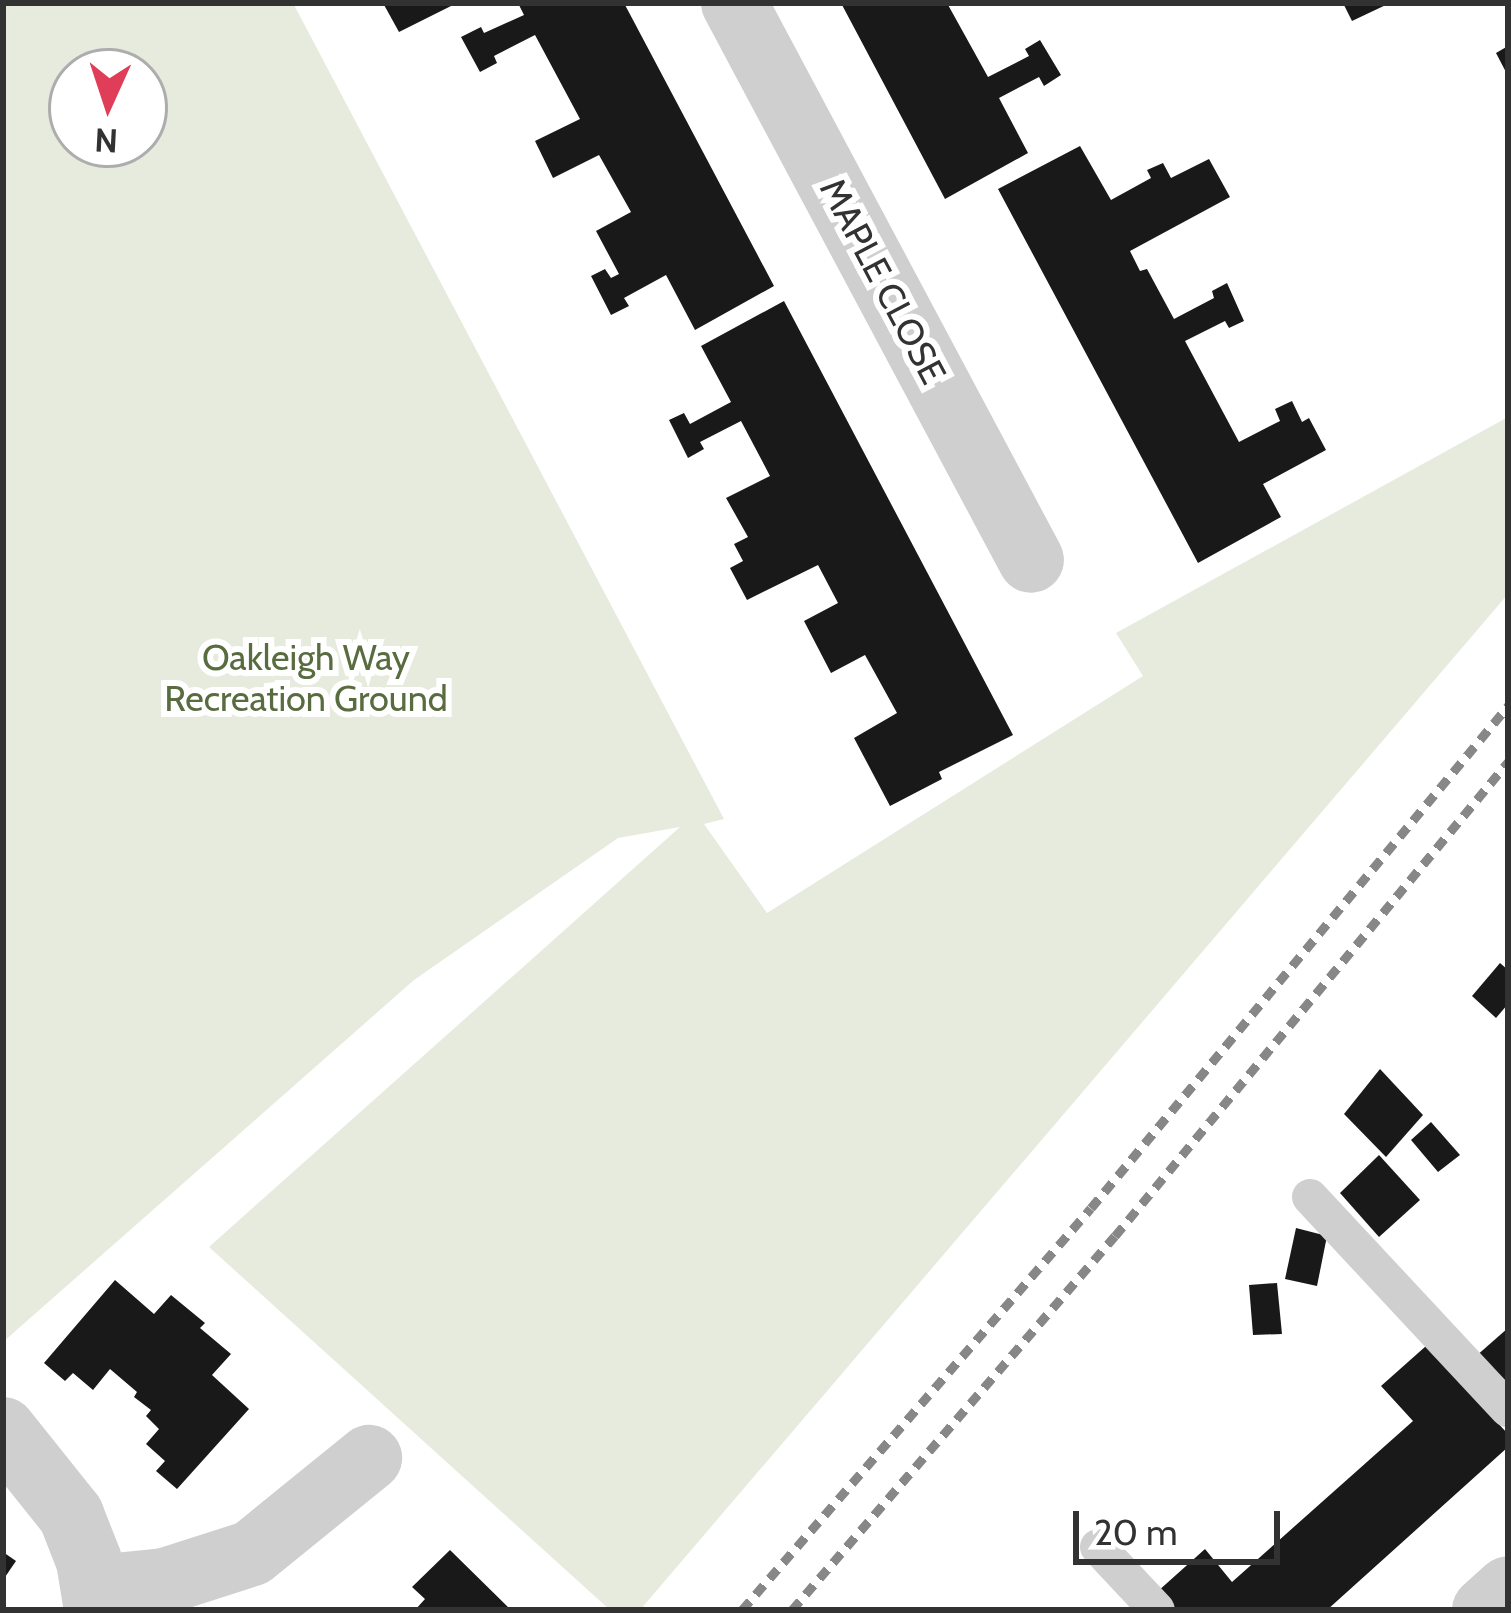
<!DOCTYPE html>
<html>
<head>
<meta charset="utf-8">
<style>
  body { margin:0 }
  #map { position:relative; width:1511px; height:1613px; overflow:hidden; background:#fff; font-family:Cabin,sans-serif }
  div>[style] { position:absolute }
  .green>* { inset:0; background:#e6ebde }
  .building>* { inset:0; background:#191919 }
  .lane>* { height:36px; margin:-18px; padding:0 18px; transform-origin:18px; border-radius:18px; background:#cfcfcf }
  .street>* { height:66px; margin:-33px; padding:0 33px; transform-origin:33px; border-radius:33px; background:#cfcfcf }
  .rail>* { height:9px; margin-top:-4.5px; transform-origin:0; background:repeating-linear-gradient(90deg,#878787 0 12px,transparent 0 21px) }
  span { translate:-50% -50%; white-space:nowrap; text-align:center; line-height:1.15; -webkit-text-stroke:12px #fff; paint-order:stroke }
  .street-label { font-size:36px; color:#323232 }
  .park-label { font-size:36px; color:#596c40 }
  .frame { position:absolute; inset:0; border:6px solid #323232; pointer-events:none }
  .north { position:absolute; left:48px; top:48px; width:120px; height:120px; box-sizing:border-box; background:#fff; border:3px solid #adadad; border-radius:50%; rotate:183deg; font-size:33px; font-weight:700; line-height:48px; text-align:center; color:#323232 }
  .north::after { content:''; display:block; margin:auto; width:42px; height:54px; background:#df3d58; clip-path:polygon(50% 0,100% 100%,50% 72%,0 100%) }
  .scale { position:absolute; left:1073px; top:1511px; width:207px; height:54px; box-sizing:border-box; border:6px solid #323232; border-top:0; padding-left:15px; font-size:36px; line-height:42px; white-space:nowrap; color:#323232; -webkit-text-stroke:9px #fff; paint-order:stroke }
</style>
</head>
<body>
<div id="map">
  <div class="green">
    <i style="clip-path:polygon(evenodd,3px 3px,293px 3px,724px 819px,704px 824px,767px 913px,1143px 676px,1116px 633px,1508px 417px,1508px 594px,640px 1610px,610px 1610px,209px 1247px,680px 827px,618px 838px,414px 980px,3px 1342px,3px 3px,72px 72px,144px 72px,144px 144px,72px 144px,72px 72px)"></i>
  </div>
  <div class="building">
    <i style="clip-path:polygon(383px 3px,457px 3px,399px 32px)"></i>
    <i style="clip-path:polygon(518px 3px,624px 3px,774px 286px,695px 330px,666px 275px,624px 298px,629px 306px,611px 315px,591px 276px,605px 269px,611px 278px,619px 274px,596px 231px,631px 212px,599px 155px,553px 178px,535px 141px,580px 119px,535px 35px,494px 56px,497px 63px,480px 72px,461px 37px,481px 27px,484px 33px,524px 15px)"></i>
    <i style="clip-path:polygon(841px 3px,947px 3px,988px 77px,1029px 56px,1025px 49px,1040px 40px,1061px 75px,1044px 86px,1039px 77px,999px 98px,1028px 153px,945px 199px)"></i>
    <i style="clip-path:polygon(1343px 3px,1390px 3px,1352px 21px)"></i>
    <i style="clip-path:polygon(1508px 46px,1508px 76px,1496px 53px)"></i>
    <i style="clip-path:polygon(1080px 146px,1111px 200px,1151px 178px,1147px 170px,1163px 163px,1171px 178px,1209px 159px,1230px 197px,1130px 251px,1140px 271px,1147px 269px,1174px 319px,1214px 298px,1212px 291px,1227px 283px,1244px 321px,1229px 328px,1225px 321px,1185px 341px,1239px 442px,1280px 421px,1275px 409px,1292px 401px,1302px 422px,1309px 418px,1326px 450px,1263px 484px,1281px 517px,1198px 563px,998px 189px)"></i>
    <i style="clip-path:polygon(784px 301px,1013px 735px,939px 772px,942px 779px,890px 806px,854px 738px,897px 713px,865px 655px,831px 673px,804px 621px,838px 603px,818px 565px,747px 600px,730px 568px,743px 561px,734px 544px,748px 537px,726px 498px,770px 476px,741px 421px,700px 442px,704px 449px,688px 458px,669px 420px,684px 413px,690px 424px,731px 402px,701px 346px)"></i>
    <i style="clip-path:polygon(1500px 963px,1508px 970px,1508px 1004px,1496px 1018px,1472px 996px)"></i>
    <i style="clip-path:polygon(1380px 1069px,1423px 1115px,1386px 1157px,1344px 1114px)"></i>
    <i style="clip-path:polygon(1431px 1122px,1460px 1155px,1438px 1172px,1411px 1140px)"></i>
    <i style="clip-path:polygon(1379px 1155px,1420px 1200px,1379px 1237px,1340px 1193px)"></i>
    <i style="clip-path:polygon(1296px 1228px,1327px 1236px,1317px 1286px,1285px 1279px)"></i>
    <i style="clip-path:polygon(115px 1280px,154px 1314px,171px 1295px,205px 1323px,200px 1328px,231px 1354px,212px 1375px,249px 1409px,177px 1489px,156px 1471px,165px 1461px,146px 1444px,159px 1429px,146px 1416px,151px 1410px,134px 1397px,137px 1392px,110px 1369px,93px 1390px,73px 1373px,65px 1381px,44px 1363px)"></i>
    <i style="clip-path:polygon(1277px 1283px,1282px 1334px,1253px 1335px,1249px 1285px)"></i>
    <i style="clip-path:polygon(1508px 1328px,1508px 1393px,1475px 1357px)"></i>
    <i style="clip-path:polygon(1426px 1346px,1508px 1434px,1508px 1447px,1327px 1610px,1174px 1610px,1157px 1592px,1205px 1549px,1232px 1582px,1413px 1421px,1381px 1386px)"></i>
    <i style="clip-path:polygon(450px 1550px,511px 1610px,415px 1610px,425px 1599px,412px 1587px)"></i>
    <i style="clip-path:polygon(3px 1552px,16px 1561px,3px 1580px)"></i>
  </div>
  <div class="lane">
    <i style="left:1310px;top:1197px;width:290px;rotate:47deg"></i>
    <i style="left:1098px;top:1547px;width:86px;rotate:46.9deg"></i>
  </div>
  <div class="street">
    <i style="left:734px;top:3px;width:631px;rotate:61.93deg"></i>
    <i style="left:3px;top:1430px;width:109px;rotate:51.3deg"></i>
    <i style="left:71px;top:1515px;width:49px;rotate:68.6deg"></i>
    <i style="left:89px;top:1561px;width:50px;rotate:80.7deg"></i>
    <i style="left:95px;top:1588px;width:70px;rotate:-5.7deg"></i>
    <i style="left:165px;top:1581px;width:91px;rotate:-17.8deg"></i>
    <i style="left:252px;top:1553px;width:151px;rotate:-39.1deg"></i>
    <i style="left:1485px;top:1610px;width:31px;rotate:-42deg"></i>
  </div>
  <div class="rail">
    <i style="left:742px;top:1610px;width:532px;rotate:-49.04deg"></i>
    <i style="left:1091px;top:1208px;width:653px;rotate:-50.28deg"></i>
    <i style="left:792px;top:1610px;width:494px;rotate:-49.2deg"></i>
    <i style="left:1115px;top:1236px;width:616px;rotate:-50.34deg"></i>
  </div>
  <div class="street-label">
    <span style="left:883px;top:281px;rotate:62deg">MAPLE CLOSE</span>
  </div>
  <div class="park-label">
    <span style="left:306px;top:678px">Oakleigh Way<br>Recreation Ground</span>
  </div>
  <div class="frame"></div>
  <div class="north">N</div>
  <div class="scale">20 m</div>
</div>
</body>
</html>
